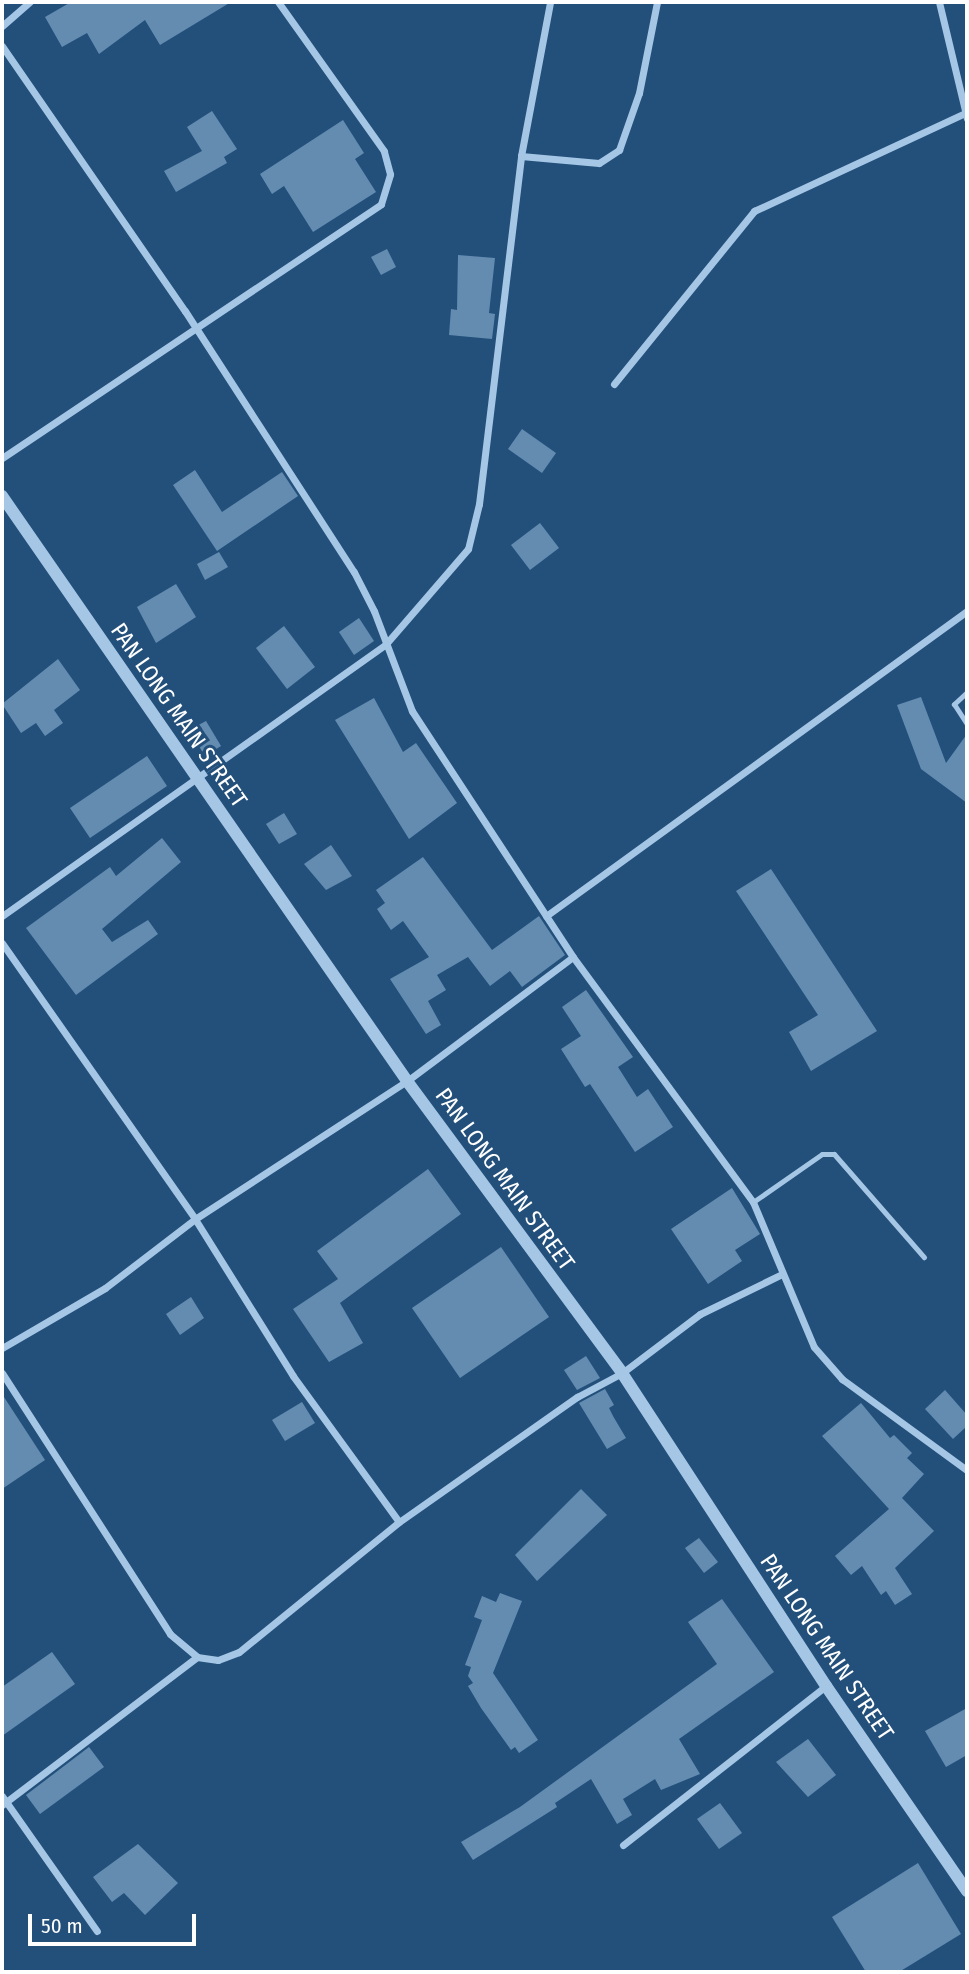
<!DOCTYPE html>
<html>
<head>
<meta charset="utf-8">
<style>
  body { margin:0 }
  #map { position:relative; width:969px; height:1974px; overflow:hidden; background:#23507b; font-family:"Fira Sans Condensed",sans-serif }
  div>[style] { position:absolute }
  .building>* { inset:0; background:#648cb1 }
  .service>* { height:5px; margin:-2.5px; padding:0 2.5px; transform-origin:2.5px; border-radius:2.5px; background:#a5c7e5 }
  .minor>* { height:7px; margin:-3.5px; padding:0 3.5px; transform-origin:3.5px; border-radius:3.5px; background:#a5c7e5 }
  .tertiary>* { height:12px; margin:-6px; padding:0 6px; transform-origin:6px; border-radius:6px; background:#a5c7e5 }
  span { translate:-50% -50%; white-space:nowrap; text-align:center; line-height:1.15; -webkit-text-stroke:6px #23507b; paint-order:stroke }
  .street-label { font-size:23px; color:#fff }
  .frame { position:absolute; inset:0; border:4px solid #fff; pointer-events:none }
  .scale { position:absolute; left:28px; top:1914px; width:168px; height:32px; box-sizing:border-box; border:4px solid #fff; border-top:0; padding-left:9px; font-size:21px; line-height:24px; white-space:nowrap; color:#fff; -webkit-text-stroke:5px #23507b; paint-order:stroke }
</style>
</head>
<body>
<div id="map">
  <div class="building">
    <i style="clip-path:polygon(71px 2px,231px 2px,160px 45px,145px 20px,99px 54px,87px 33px,62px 47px,45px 17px)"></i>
    <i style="clip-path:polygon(212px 111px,237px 149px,224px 157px,227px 163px,176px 192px,164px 171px,202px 151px,187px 127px)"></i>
    <i style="clip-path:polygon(343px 120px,364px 153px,355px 159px,376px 192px,313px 232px,284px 186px,272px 194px,260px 174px)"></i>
    <i style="clip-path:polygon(387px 249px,396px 267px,381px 275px,371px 257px)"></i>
    <i style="clip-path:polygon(458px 255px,495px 258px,489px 313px,495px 314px,492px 339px,449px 335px,451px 309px,457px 310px)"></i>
    <i style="clip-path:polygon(522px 429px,556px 453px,542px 473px,508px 449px)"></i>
    <i style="clip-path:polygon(195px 470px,222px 512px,282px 472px,298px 496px,217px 551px,173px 485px)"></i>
    <i style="clip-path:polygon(540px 523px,559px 548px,530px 570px,511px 545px)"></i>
    <i style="clip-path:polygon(219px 552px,228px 567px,205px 580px,197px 564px)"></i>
    <i style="clip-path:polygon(176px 584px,196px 617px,156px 643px,137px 607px)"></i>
    <i style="clip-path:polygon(359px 618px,374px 641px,354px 655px,339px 632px)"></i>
    <i style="clip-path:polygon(284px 626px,315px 667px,287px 689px,256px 648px)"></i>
    <i style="clip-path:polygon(58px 659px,80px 690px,54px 710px,63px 723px,45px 736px,36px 723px,21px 733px,2px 704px)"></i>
    <i style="clip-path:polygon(921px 697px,946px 763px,967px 734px,967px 803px,921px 769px,897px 705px)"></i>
    <i style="clip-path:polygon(374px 698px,403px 752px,416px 743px,457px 803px,409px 839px,335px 720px)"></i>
    <i style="clip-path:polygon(206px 721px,221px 746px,205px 756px,189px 730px)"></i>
    <i style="clip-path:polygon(147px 756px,167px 786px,90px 838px,70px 808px)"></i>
    <i style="clip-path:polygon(284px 813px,297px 834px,279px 844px,266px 824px)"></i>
    <i style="clip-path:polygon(162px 838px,181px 862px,102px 929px,112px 942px,148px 920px,158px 934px,76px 995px,26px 928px,110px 867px,116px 876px)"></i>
    <i style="clip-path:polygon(331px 845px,352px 876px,326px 890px,304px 864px)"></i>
    <i style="clip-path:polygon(423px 857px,492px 950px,539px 916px,565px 955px,522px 987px,510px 971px,490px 986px,468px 957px,437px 975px,446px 990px,428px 1001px,441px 1025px,426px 1034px,390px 979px,429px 957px,403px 921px,391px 930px,377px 909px,385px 903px,376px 890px)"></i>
    <i style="clip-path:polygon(771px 869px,877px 1031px,811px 1071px,789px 1032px,818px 1015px,736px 891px)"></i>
    <i style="clip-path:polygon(586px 990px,633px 1057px,618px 1067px,637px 1097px,648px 1089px,673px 1127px,635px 1152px,590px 1084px,585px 1087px,561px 1049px,581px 1036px,562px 1007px)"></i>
    <i style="clip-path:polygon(428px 1169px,461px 1214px,340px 1303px,363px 1343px,329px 1362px,293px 1309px,338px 1279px,317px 1251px)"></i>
    <i style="clip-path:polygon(732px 1188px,760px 1234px,735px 1250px,742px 1261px,708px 1284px,671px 1229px)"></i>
    <i style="clip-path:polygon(501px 1247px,549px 1317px,460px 1378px,412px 1308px)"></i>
    <i style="clip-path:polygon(191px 1297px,204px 1318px,180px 1335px,166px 1314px)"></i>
    <i style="clip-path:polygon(586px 1356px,600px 1378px,577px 1390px,564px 1370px)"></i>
    <i style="clip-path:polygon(605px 1389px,614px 1405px,609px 1408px,613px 1416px,626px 1438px,607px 1449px,579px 1403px)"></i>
    <i style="clip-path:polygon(945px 1390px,967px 1415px,967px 1426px,953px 1439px,925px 1409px)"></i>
    <i style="clip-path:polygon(2px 1394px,45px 1460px,2px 1489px)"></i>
    <i style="clip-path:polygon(302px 1402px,315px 1423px,285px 1441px,272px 1420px)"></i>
    <i style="clip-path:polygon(861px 1403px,890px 1438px,894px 1435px,912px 1453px,907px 1458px,924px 1474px,902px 1498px,934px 1531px,895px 1568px,912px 1594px,895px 1605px,886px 1591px,881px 1595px,862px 1566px,851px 1575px,835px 1556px,889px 1509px,822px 1436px)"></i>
    <i style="clip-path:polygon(581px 1489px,607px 1515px,537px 1581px,515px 1555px)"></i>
    <i style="clip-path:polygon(699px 1538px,718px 1562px,704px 1573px,685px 1548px)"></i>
    <i style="clip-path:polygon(500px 1593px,522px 1601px,493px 1673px,538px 1740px,519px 1753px,515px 1747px,511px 1750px,481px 1708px,468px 1686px,473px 1683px,468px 1676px,471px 1667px,465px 1665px,482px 1620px,474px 1617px,482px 1596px,496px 1602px)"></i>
    <i style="clip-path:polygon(722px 1599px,774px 1672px,679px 1739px,700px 1774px,661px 1790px,655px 1779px,623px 1799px,632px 1815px,617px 1824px,591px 1779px,555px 1803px,557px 1807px,473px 1860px,461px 1842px,520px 1807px,717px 1664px,688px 1622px)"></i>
    <i style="clip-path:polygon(52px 1652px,75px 1684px,2px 1736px,2px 1687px)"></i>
    <i style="clip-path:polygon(967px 1708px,967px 1755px,946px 1767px,925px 1731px)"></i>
    <i style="clip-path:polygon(808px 1739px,836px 1775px,808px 1797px,776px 1762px)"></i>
    <i style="clip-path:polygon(89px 1747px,104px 1767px,40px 1814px,26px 1795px)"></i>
    <i style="clip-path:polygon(720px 1803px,742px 1833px,719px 1849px,697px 1819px)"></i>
    <i style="clip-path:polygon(138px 1844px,178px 1883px,145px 1915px,124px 1893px,112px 1902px,93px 1877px)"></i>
    <i style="clip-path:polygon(918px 1863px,961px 1934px,899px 1972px,866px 1972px,832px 1917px)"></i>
  </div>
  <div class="service">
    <i style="left:967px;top:692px;width:18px;rotate:137deg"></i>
    <i style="left:954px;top:704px;width:24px;rotate:57deg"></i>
    <i style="left:753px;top:1202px;width:84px;rotate:-34.8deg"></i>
    <i style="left:822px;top:1154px;width:12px"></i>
    <i style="left:834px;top:1154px;width:137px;rotate:48.9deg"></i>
  </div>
  <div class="minor">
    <i style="left:939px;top:2px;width:120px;rotate:76.5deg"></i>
    <i style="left:2px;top:26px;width:37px;rotate:-41deg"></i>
    <i style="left:2px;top:46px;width:322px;rotate:55.4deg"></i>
    <i style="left:185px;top:311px;width:311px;rotate:57.1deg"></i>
    <i style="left:354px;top:572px;width:44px;rotate:62.9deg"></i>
    <i style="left:374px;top:611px;width:107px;rotate:69.2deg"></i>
    <i style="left:412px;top:711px;width:294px;rotate:56.8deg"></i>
    <i style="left:573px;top:957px;width:304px;rotate:53.7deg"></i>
    <i style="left:753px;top:1202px;width:157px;rotate:67.2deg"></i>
    <i style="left:814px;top:1347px;width:43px;rotate:48.8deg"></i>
    <i style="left:842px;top:1379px;width:155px;rotate:36.1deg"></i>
    <i style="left:521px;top:156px;width:78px;rotate:5.1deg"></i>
    <i style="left:599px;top:163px;width:24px;rotate:-33deg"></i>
    <i style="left:619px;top:150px;width:60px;rotate:-70.7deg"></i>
    <i style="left:639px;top:93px;width:93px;rotate:-78.8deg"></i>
    <i style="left:614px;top:384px;width:223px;rotate:-51deg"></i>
    <i style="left:754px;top:211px;width:233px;rotate:-24.9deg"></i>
    <i style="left:2px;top:458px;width:456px;rotate:-33.8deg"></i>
    <i style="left:381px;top:204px;width:31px;rotate:-73deg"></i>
    <i style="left:390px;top:174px;width:24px;rotate:-105deg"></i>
    <i style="left:384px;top:151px;width:183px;rotate:-125.4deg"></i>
    <i style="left:2px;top:916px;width:469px;rotate:-35.3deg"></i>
    <i style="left:385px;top:645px;width:127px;rotate:-49.2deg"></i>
    <i style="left:468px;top:549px;width:46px;rotate:-76.3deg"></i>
    <i style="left:479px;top:504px;width:351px;rotate:-83.1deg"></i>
    <i style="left:521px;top:156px;width:157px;rotate:-79.3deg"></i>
    <i style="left:546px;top:916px;width:520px;rotate:-35.92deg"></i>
    <i style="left:2px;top:943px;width:337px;rotate:55deg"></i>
    <i style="left:195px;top:1219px;width:185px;rotate:58deg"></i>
    <i style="left:293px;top:1376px;width:180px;rotate:54deg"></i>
    <i style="left:2px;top:1348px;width:119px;rotate:-30.2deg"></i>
    <i style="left:105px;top:1288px;width:113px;rotate:-37.5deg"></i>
    <i style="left:195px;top:1219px;width:253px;rotate:-33.1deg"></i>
    <i style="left:407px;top:1081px;width:207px;rotate:-36.8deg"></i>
    <i style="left:2px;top:1373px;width:310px;rotate:57.2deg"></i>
    <i style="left:170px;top:1634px;width:35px;rotate:40deg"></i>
    <i style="left:197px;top:1657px;width:21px;rotate:8deg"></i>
    <i style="left:218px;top:1660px;width:22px;rotate:-21deg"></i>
    <i style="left:239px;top:1652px;width:206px;rotate:-39.1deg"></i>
    <i style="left:399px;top:1522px;width:218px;rotate:-35.1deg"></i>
    <i style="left:577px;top:1397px;width:51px;rotate:-28.1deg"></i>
    <i style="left:622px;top:1373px;width:98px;rotate:-37.1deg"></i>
    <i style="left:700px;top:1314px;width:91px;rotate:-26deg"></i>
    <i style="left:2px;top:1796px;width:165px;rotate:54.9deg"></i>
    <i style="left:2px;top:1805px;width:245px;rotate:-37.2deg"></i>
    <i style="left:623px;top:1845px;width:258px;rotate:-38.1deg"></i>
  </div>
  <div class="tertiary">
    <i style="left:2px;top:496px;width:712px;rotate:55.3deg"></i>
    <i style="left:407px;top:1081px;width:363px;rotate:53.6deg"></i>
    <i style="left:622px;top:1373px;width:374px;rotate:56.9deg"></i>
    <i style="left:826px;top:1686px;width:249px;rotate:55.5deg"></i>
  </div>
  <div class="street-label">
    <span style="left:179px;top:715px;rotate:55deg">PAN LONG MAIN STREET</span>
    <span style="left:505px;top:1179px;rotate:54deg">PAN LONG MAIN STREET</span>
    <span style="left:827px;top:1647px;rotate:56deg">PAN LONG MAIN STREET</span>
  </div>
  <div class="frame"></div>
  <div class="scale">50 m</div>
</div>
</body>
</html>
